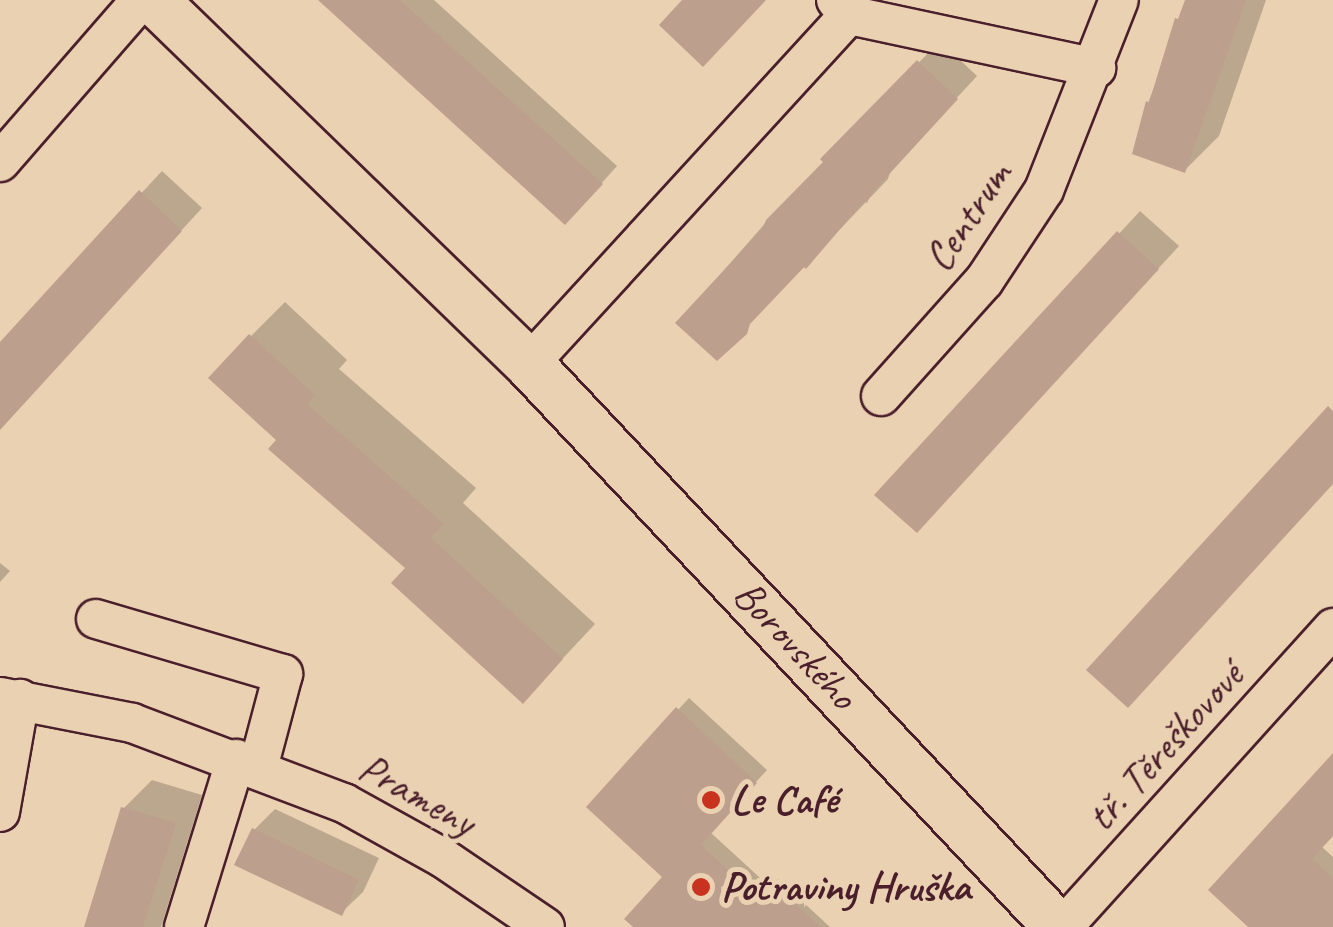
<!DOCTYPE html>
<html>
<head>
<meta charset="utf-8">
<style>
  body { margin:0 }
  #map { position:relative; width:1333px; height:927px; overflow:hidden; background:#ead1b2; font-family:Caveat,sans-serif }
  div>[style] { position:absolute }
  .shadow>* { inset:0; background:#0003 }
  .building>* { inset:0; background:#bd9f8d }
  .roads { filter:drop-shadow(2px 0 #4a1f2b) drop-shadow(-2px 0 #4a1f2b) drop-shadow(0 2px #4a1f2b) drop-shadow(0 -2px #4a1f2b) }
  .minor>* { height:38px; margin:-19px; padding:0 19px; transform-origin:19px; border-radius:19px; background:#ead1b2 }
  .major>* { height:48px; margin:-24px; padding:0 24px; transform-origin:24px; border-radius:24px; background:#ead1b2 }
  .dots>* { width:28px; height:28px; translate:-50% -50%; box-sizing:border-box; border:5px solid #ead1b2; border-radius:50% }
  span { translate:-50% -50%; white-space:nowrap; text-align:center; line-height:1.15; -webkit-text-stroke:10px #ead1b2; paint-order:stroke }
  .street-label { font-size:42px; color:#4a1f2b }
  .poi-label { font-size:42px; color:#4a1f2b; font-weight:700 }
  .left { translate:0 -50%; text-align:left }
</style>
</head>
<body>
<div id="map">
  <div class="shadow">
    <i style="clip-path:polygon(322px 0,434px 0,617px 166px,582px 205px)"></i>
    <i style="clip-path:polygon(1188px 0,1266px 0,1219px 136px,1185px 170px,1148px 103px)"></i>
    <i style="clip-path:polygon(940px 41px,977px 76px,891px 169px,888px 179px,717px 358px,678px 323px,767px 221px,827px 162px,824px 159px)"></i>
    <i style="clip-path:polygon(162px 171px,202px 208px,0 428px,0 345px)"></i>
    <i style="clip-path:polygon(1140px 211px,1179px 246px,938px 508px,878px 495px)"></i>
    <i style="clip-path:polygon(285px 302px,347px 360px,339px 369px,476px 488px,463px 503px,595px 624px,523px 701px,408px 568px,279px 440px,251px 336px)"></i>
    <i style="clip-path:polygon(0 563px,10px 571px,0 582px)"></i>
    <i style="clip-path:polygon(689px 698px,767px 770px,710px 832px,770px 887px,778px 879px,830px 927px,637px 927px,665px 877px,589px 806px)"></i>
    <i style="clip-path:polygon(1333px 756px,1333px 834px,1321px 846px,1333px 857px,1333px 927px,1252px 927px)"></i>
    <i style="clip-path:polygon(152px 780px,202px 795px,161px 927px,86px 927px,123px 809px)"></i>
    <i style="clip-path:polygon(275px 809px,379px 858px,363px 892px,341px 913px,254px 830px)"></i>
  </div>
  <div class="building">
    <i style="clip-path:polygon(318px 0,400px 0,603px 184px,565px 225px)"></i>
    <i style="clip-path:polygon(682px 0,766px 0,703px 67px,659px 25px)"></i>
    <i style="clip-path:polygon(1185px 0,1246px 0,1185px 173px,1132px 154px,1146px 101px,1149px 103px,1175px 18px,1178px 19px)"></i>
    <i style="clip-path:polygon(917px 60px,958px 99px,871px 194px,867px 203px,864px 201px,806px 269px,804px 267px,750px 324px,747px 334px,717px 361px,675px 323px,763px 228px,766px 220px,823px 162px,820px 159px)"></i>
    <i style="clip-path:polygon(139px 190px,182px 231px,0 430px,0 342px)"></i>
    <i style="clip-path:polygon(1117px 231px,1159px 269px,917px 533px,874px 495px)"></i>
    <i style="clip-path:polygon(249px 334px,315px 395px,307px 404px,444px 524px,431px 538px,563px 659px,523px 704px,391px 583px,405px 568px,268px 449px,276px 440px,208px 378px)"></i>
    <i style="clip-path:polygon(1328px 406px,1333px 411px,1333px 484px,1128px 708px,1086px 670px)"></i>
    <i style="clip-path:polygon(676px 707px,757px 783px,701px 845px,758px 897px,772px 882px,820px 927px,633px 927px,624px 919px,662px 877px,586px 807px)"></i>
    <i style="clip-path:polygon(1333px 753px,1333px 836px,1312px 859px,1333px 878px,1333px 927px,1248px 927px,1208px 890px)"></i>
    <i style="clip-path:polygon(121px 807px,176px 823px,143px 927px,84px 927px)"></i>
    <i style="clip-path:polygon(252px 828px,359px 880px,342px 916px,234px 865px)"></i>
  </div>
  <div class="roads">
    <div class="minor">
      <i style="left:836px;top:0;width:20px;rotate:49deg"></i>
      <i style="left:849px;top:15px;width:253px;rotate:12.1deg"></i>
      <i style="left:0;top:162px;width:215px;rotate:-49deg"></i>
      <i style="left:529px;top:364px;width:473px;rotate:-47.5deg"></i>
      <i style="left:881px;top:396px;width:154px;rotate:-48.2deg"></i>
      <i style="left:984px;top:281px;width:109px;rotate:-56.6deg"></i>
      <i style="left:1044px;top:190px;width:204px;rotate:-68.5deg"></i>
      <i style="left:96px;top:619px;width:195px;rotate:16.4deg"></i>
      <i style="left:283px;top:674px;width:97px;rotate:104.9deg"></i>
      <i style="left:0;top:697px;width:135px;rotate:11.1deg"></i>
      <i style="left:132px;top:723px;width:227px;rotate:20.7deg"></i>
      <i style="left:344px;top:803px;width:113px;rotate:29.1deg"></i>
      <i style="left:443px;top:858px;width:123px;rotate:34.1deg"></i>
      <i style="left:0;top:812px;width:115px;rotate:-80deg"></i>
      <i style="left:184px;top:927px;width:176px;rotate:-72.8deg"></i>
      <i style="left:1063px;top:927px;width:403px;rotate:-47.9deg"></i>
    </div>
    <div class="major">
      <i style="left:154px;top:0;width:523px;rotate:44.15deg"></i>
      <i style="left:529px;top:364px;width:773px;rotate:46.78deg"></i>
    </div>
  </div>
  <div class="dots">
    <i style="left:711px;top:800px;background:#c8321e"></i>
    <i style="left:701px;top:887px;background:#c8321e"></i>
  </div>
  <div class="street-label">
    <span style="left:968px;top:217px;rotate:-56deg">Centrum</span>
    <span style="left:795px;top:645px;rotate:47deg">Borovského</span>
    <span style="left:1165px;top:747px;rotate:-48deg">tř. Těreškovové</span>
    <span style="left:417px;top:795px;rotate:29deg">Prameny</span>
  </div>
  <div class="poi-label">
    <span class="left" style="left:731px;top:800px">Le Café</span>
    <span class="left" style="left:721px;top:887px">Potraviny Hruška</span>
  </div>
</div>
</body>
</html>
